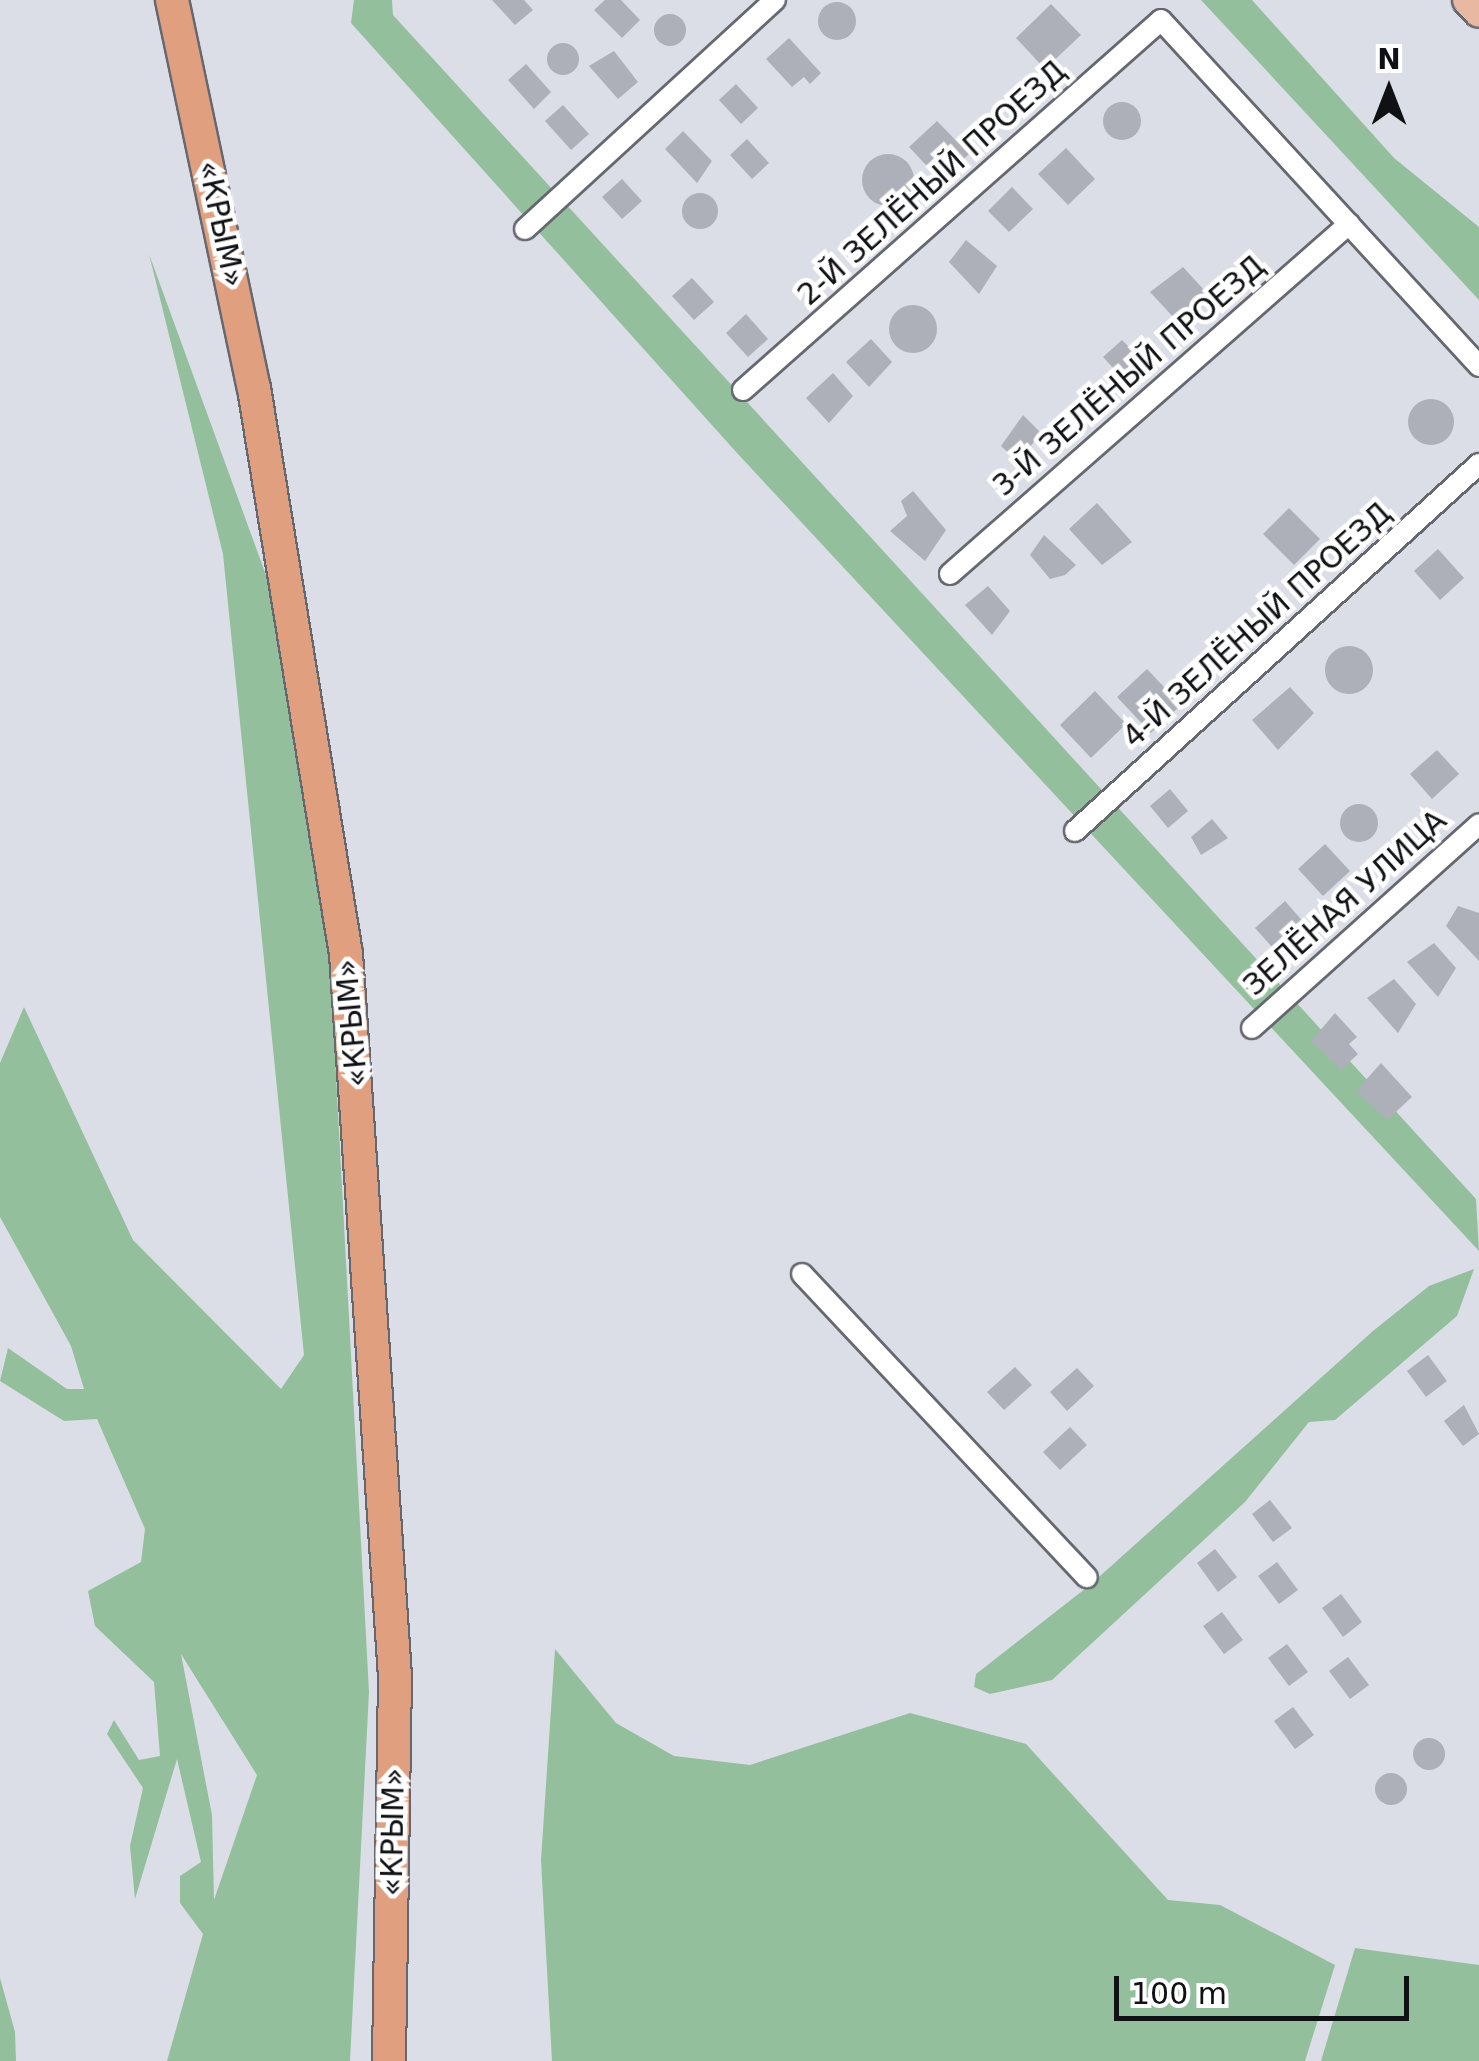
<!DOCTYPE html>
<html>
<head>
<meta charset="utf-8">
<style>
  body { margin:0 }
  #map { position:relative; width:1479px; height:2061px; overflow:hidden; background:#dbdee7; font-family:"DejaVu Sans",sans-serif }
  div>[style] { position:absolute }
  .green>* { inset:0; background:#93bf9d }
  .building>* { inset:0; background:#adb0b8 }
  .round { border-radius:50% }
  .roads { filter:drop-shadow(2px 0 #666870) drop-shadow(-2px 0 #666870) drop-shadow(0 2px #666870) drop-shadow(0 -2px #666870) }
  .minor>* { height:20px; margin:-10px; padding:0 10px; transform-origin:10px; border-radius:10px; background:#fff }
  .primary>* { height:30px; margin:-15px; padding:0 15px; transform-origin:15px; border-radius:15px; background:#e8b8a0 }
  .trunk>* { height:32px; margin:-16px; padding:0 16px; transform-origin:16px; border-radius:16px; background:#e0a080 }
  span { translate:-50% -50%; white-space:nowrap; text-align:center; line-height:1.15; -webkit-text-stroke:9px #fff; paint-order:stroke }
  .street-label { font-size:30px; color:#101114 }
  .north { position:absolute; left:1339px; top:40px; width:100px; height:100px; -webkit-text-stroke:8px #fff; paint-order:stroke; rotate:0deg; font-size:28px; font-weight:700; line-height:40px; text-align:center; color:#101114 }
  .north::after { content:''; display:block; margin:auto; width:35px; height:45px; background:#101114; clip-path:polygon(50% 0,100% 100%,50% 72%,0 100%) }
  .scale { position:absolute; left:1114px; top:1976px; width:295px; height:45px; box-sizing:border-box; border:5px solid #101114; border-top:0; padding-left:12px; font-size:30px; line-height:35px; white-space:nowrap; color:#101114; -webkit-text-stroke:8px #fff; paint-order:stroke }
</style>
</head>
<body>
<div id="map">
  <div class="green">
    <i style="clip-path:polygon(354px 0,392px 0,393px 15px,1476px 1199px,1479px 1251px,737px 453px,351px 23px)"></i>
    <i style="clip-path:polygon(1201px 0,1252px 0,1394px 158px,1479px 227px,1479px 300px)"></i>
    <i style="clip-path:polygon(evenodd,149px 254px,294px 652px,331px 981px,369px 1692px,350px 2061px,167px 2061px,203px 1934px,180px 1903px,180px 1876px,201px 1862px,177px 1759px,135px 1899px,130px 1846px,143px 1788px,107px 1734px,114px 1720px,139px 1760px,160px 1756px,154px 1682px,95px 1626px,88px 1591px,141px 1562px,145px 1529px,97px 1419px,64px 1421px,0 1381px,8px 1348px,67px 1389px,84px 1389px,71px 1346px,0 1217px,0 1063px,24px 1007px,133px 1240px,281px 1389px,304px 1355px,223px 554px,149px 254px,181px 1654px,257px 1775px,214px 1900px,212px 1815px,181px 1654px)"></i>
    <i style="clip-path:polygon(1474px 1269px,1457px 1316px,1335px 1420px,1309px 1422px,1245px 1502px,1052px 1680px,990px 1694px,974px 1687px,976px 1674px,1090px 1585px,1373px 1331px,1429px 1286px)"></i>
    <i style="clip-path:polygon(555px 1649px,616px 1723px,674px 1756px,750px 1765px,910px 1713px,1026px 1744px,1168px 1900px,1220px 1905px,1335px 1965px,1305px 2061px,552px 2061px,541px 1860px)"></i>
    <i style="clip-path:polygon(1355px 1948px,1479px 1965px,1479px 2061px,1321px 2061px)"></i>
    <i style="clip-path:polygon(0 1978px,15px 2032px,16px 2061px,0 2061px)"></i>
  </div>
  <div class="building">
    <i style="clip-path:polygon(492px 0,524px 0,533px 10px,515px 25px)"></i>
    <i style="clip-path:polygon(605px 0,621px 0,640px 20px,622px 38px,594px 10px)"></i>
    <i class="round" style="left:818px;top:2px;width:38px;height:38px"></i>
    <i style="clip-path:polygon(1051px 4px,1081px 35px,1045px 69px,1016px 38px)"></i>
    <i class="round" style="left:654px;top:14px;width:32px;height:32px"></i>
    <i style="clip-path:polygon(789px 38px,821px 73px,810px 84px,804px 77px,792px 87px,766px 59px)"></i>
    <i class="round" style="left:547px;top:43px;width:32px;height:32px"></i>
    <i style="clip-path:polygon(614px 51px,638px 82px,618px 99px,589px 66px)"></i>
    <i style="clip-path:polygon(526px 64px,551px 92px,534px 109px,508px 80px)"></i>
    <i style="clip-path:polygon(736px 84px,758px 108px,741px 124px,719px 100px)"></i>
    <i class="round" style="left:1103px;top:102px;width:38px;height:38px"></i>
    <i style="clip-path:polygon(563px 105px,589px 134px,571px 150px,545px 121px)"></i>
    <i style="clip-path:polygon(937px 121px,969px 154px,941px 181px,909px 147px)"></i>
    <i style="clip-path:polygon(683px 131px,712px 161px,697px 183px,665px 149px)"></i>
    <i style="clip-path:polygon(747px 139px,769px 163px,752px 179px,730px 155px)"></i>
    <i style="clip-path:polygon(1066px 148px,1095px 179px,1068px 205px,1038px 174px)"></i>
    <i class="round" style="left:862px;top:154px;width:52px;height:52px"></i>
    <i style="clip-path:polygon(622px 179px,642px 201px,622px 219px,602px 197px)"></i>
    <i style="clip-path:polygon(1012px 187px,1033px 209px,1009px 232px,988px 211px)"></i>
    <i class="round" style="left:682px;top:193px;width:36px;height:36px"></i>
    <i style="clip-path:polygon(966px 240px,997px 266px,979px 294px,949px 262px)"></i>
    <i style="clip-path:polygon(1183px 267px,1206px 292px,1176px 320px,1150px 292px)"></i>
    <i style="clip-path:polygon(692px 278px,714px 302px,694px 320px,672px 296px)"></i>
    <i class="round" style="left:889px;top:305px;width:48px;height:48px"></i>
    <i style="clip-path:polygon(746px 314px,768px 339px,748px 357px,726px 333px)"></i>
    <i style="clip-path:polygon(871px 339px,892px 362px,869px 387px,846px 362px)"></i>
    <i style="clip-path:polygon(1122px 340px,1145px 363px,1125px 381px,1103px 357px)"></i>
    <i style="clip-path:polygon(833px 373px,853px 396px,829px 423px,806px 398px)"></i>
    <i class="round" style="left:1408px;top:399px;width:46px;height:46px"></i>
    <i style="clip-path:polygon(1023px 415px,1041px 433px,1018px 462px,1001px 446px)"></i>
    <i style="clip-path:polygon(913px 491px,946px 530px,925px 561px,890px 531px,907px 516px,901px 501px)"></i>
    <i style="clip-path:polygon(1097px 503px,1132px 542px,1102px 565px,1069px 529px)"></i>
    <i style="clip-path:polygon(1289px 508px,1320px 539px,1294px 565px,1263px 534px)"></i>
    <i style="clip-path:polygon(1044px 535px,1076px 565px,1065px 575px,1050px 579px,1030px 555px)"></i>
    <i style="clip-path:polygon(1438px 549px,1464px 578px,1440px 600px,1414px 571px)"></i>
    <i style="clip-path:polygon(988px 586px,1010px 611px,992px 635px,965px 605px)"></i>
    <i class="round" style="left:1325px;top:646px;width:48px;height:48px"></i>
    <i style="clip-path:polygon(1147px 669px,1181px 705px,1151px 733px,1117px 697px)"></i>
    <i style="clip-path:polygon(1290px 687px,1314px 713px,1278px 750px,1252px 720px)"></i>
    <i style="clip-path:polygon(1095px 691px,1126px 724px,1091px 758px,1060px 725px)"></i>
    <i style="clip-path:polygon(1437px 750px,1459px 774px,1432px 799px,1410px 774px)"></i>
    <i style="clip-path:polygon(1170px 789px,1188px 811px,1168px 828px,1150px 806px)"></i>
    <i class="round" style="left:1340px;top:804px;width:38px;height:38px"></i>
    <i style="clip-path:polygon(1212px 819px,1228px 838px,1201px 855px,1191px 837px)"></i>
    <i style="clip-path:polygon(1325px 844px,1350px 871px,1323px 896px,1298px 869px)"></i>
    <i style="clip-path:polygon(1285px 901px,1307px 926px,1281px 957px,1255px 928px)"></i>
    <i style="clip-path:polygon(1458px 906px,1479px 913px,1479px 961px,1446px 926px)"></i>
    <i style="clip-path:polygon(1434px 943px,1456px 968px,1438px 997px,1407px 962px)"></i>
    <i style="clip-path:polygon(1394px 979px,1416px 1004px,1398px 1033px,1367px 998px)"></i>
    <i style="clip-path:polygon(1335px 1013px,1357px 1037px,1349px 1044px,1358px 1054px,1341px 1070px,1311px 1041px)"></i>
    <i style="clip-path:polygon(1381px 1063px,1412px 1097px,1387px 1120px,1356px 1091px)"></i>
    <i style="clip-path:polygon(1428px 1355px,1447px 1381px,1426px 1397px,1407px 1371px)"></i>
    <i style="clip-path:polygon(1015px 1367px,1032px 1385px,1004px 1410px,987px 1392px)"></i>
    <i style="clip-path:polygon(1077px 1368px,1094px 1386px,1067px 1411px,1050px 1392px)"></i>
    <i style="clip-path:polygon(1464px 1405px,1479px 1434px,1463px 1446px,1444px 1421px)"></i>
    <i style="clip-path:polygon(1070px 1427px,1087px 1445px,1060px 1470px,1043px 1452px)"></i>
    <i style="clip-path:polygon(1270px 1500px,1292px 1528px,1273px 1542px,1252px 1514px)"></i>
    <i style="clip-path:polygon(1215px 1549px,1237px 1577px,1218px 1592px,1197px 1563px)"></i>
    <i style="clip-path:polygon(1277px 1562px,1298px 1590px,1279px 1604px,1258px 1576px)"></i>
    <i style="clip-path:polygon(1341px 1594px,1362px 1622px,1343px 1637px,1322px 1608px)"></i>
    <i style="clip-path:polygon(1222px 1612px,1243px 1640px,1224px 1654px,1203px 1626px)"></i>
    <i style="clip-path:polygon(1287px 1644px,1308px 1672px,1289px 1686px,1268px 1658px)"></i>
    <i style="clip-path:polygon(1348px 1657px,1369px 1685px,1350px 1699px,1329px 1671px)"></i>
    <i style="clip-path:polygon(1293px 1707px,1314px 1735px,1295px 1749px,1274px 1721px)"></i>
    <i class="round" style="left:1413px;top:1738px;width:32px;height:32px"></i>
    <i class="round" style="left:1375px;top:1773px;width:32px;height:32px"></i>
  </div>
  <div class="roads">
    <div class="minor">
      <i style="left:525px;top:229px;width:339px;rotate:-42.5deg"></i>
      <i style="left:743px;top:390px;width:558px;rotate:-41.51deg"></i>
      <i style="left:1161px;top:20px;width:470px;rotate:47.4deg"></i>
      <i style="left:950px;top:574px;width:531px;rotate:-41.26deg"></i>
      <i style="left:1075px;top:831px;width:546px;rotate:-42.25deg"></i>
      <i style="left:1252px;top:1028px;width:305px;rotate:-41.9deg"></i>
      <i style="left:802px;top:1274px;width:416px;rotate:46.8deg"></i>
    </div>
    <div class="primary">
      <i style="left:1468px;top:0;width:16px;rotate:47deg"></i>
    </div>
    <div class="trunk">
      <i style="left:172px;top:0;width:397px;rotate:78.1deg"></i>
      <i style="left:254px;top:388px;width:573px;rotate:80.77deg"></i>
      <i style="left:346px;top:954px;width:725px;rotate:86.12deg"></i>
      <i style="left:395px;top:1677px;width:384px;rotate:90.9deg"></i>
    </div>
  </div>
  <div class="street-label">
    <span style="left:932px;top:183px;rotate:-42deg">2-Й ЗЕЛЁНЫЙ ПРОЕЗД</span>
    <span style="left:221px;top:224px;rotate:78deg">«КРЫМ»</span>
    <span style="left:1129px;top:376px;rotate:-41deg">3-Й ЗЕЛЁНЫЙ ПРОЕЗД</span>
    <span style="left:1257px;top:625px;rotate:-42deg">4-Й ЗЕЛЁНЫЙ ПРОЕЗД</span>
    <span style="left:1345px;top:903px;rotate:-42deg">ЗЕЛЁНАЯ УЛИЦА</span>
    <span style="left:352px;top:1023px;rotate:-95deg">«КРЫМ»</span>
    <span style="left:393px;top:1832px;rotate:-89deg">«КРЫМ»</span>
  </div>
  <div class="north">N</div>
  <div class="scale">100 m</div>
</div>
</body>
</html>
